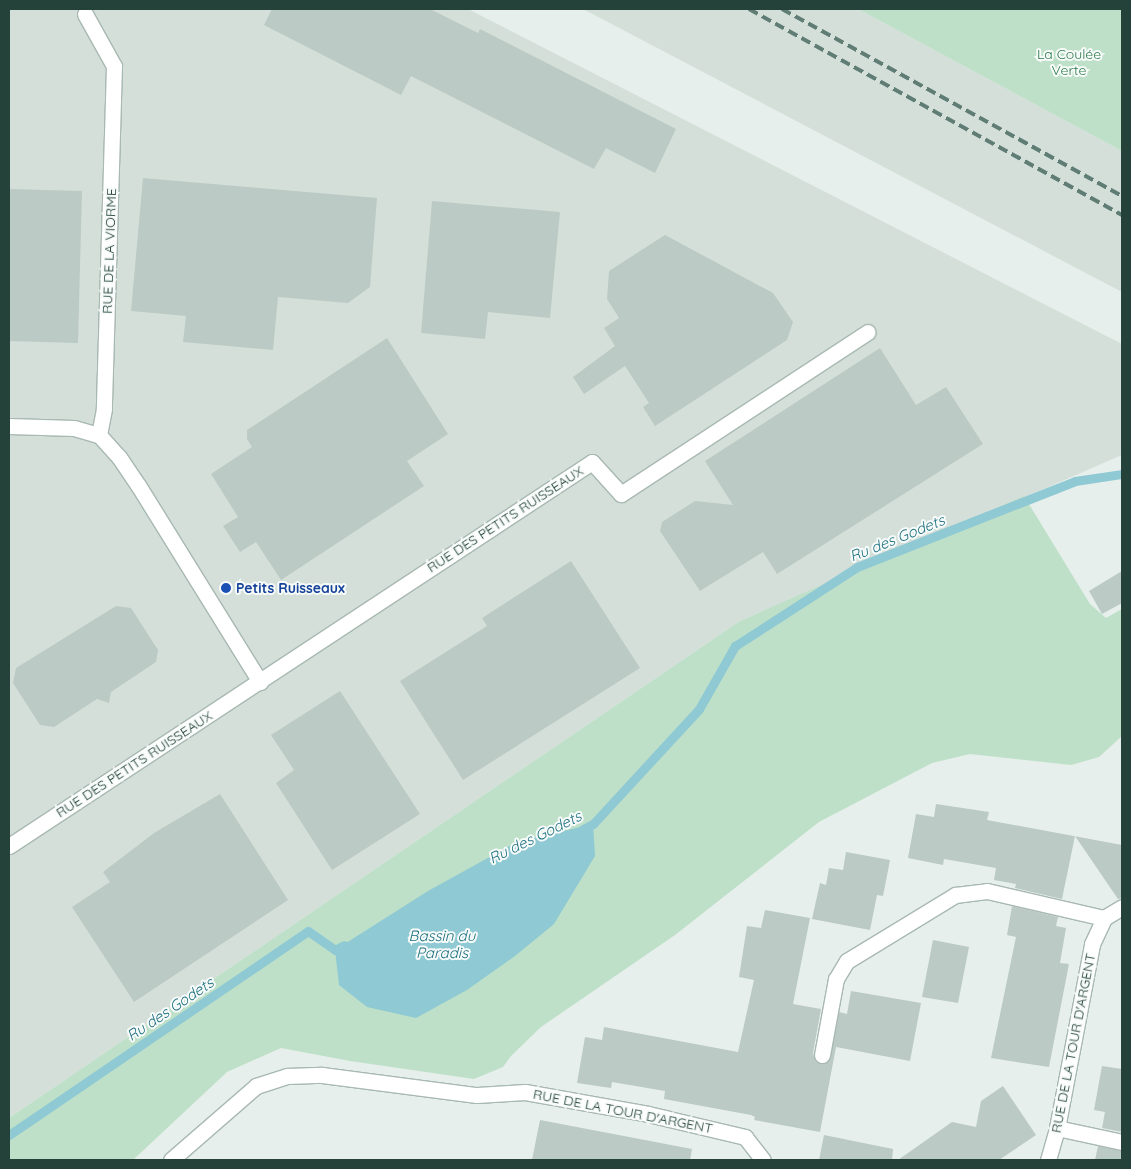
<!DOCTYPE html>
<html>
<head>
<meta charset="utf-8">
<style>
  body { margin:0 }
  #map { position:relative; width:1131px; height:1169px; overflow:hidden; background:#e6efeb; font-family:Quicksand,sans-serif }
  div>[style] { position:absolute }
  .built>* { inset:0; background:#d4dfda }
  .green>* { inset:0; background:#bfe0c8 }
  .water>* { inset:0; background:#8ec9d4 }
  .stream>* { height:9px; margin:-4.5px; padding:0 4.5px; transform-origin:4.5px; border-radius:4.5px; background:#8ec9d4 }
  .building>* { inset:0; background:#bbcac4 }
  .roads { filter:drop-shadow(1px 0 #a8b8b2) drop-shadow(-1px 0 #a8b8b2) drop-shadow(0 1px #a8b8b2) drop-shadow(0 -1px #a8b8b2) }
  .minor>* { height:15px; margin:-7.5px; padding:0 7.5px; transform-origin:7.5px; border-radius:7.5px; background:#fff }
  .rail>* { height:4px; margin-top:-2px; transform-origin:0; background:repeating-linear-gradient(90deg,#5f7d75 0 10px,transparent 0 15px) }
  .dots>* { width:14px; height:14px; translate:-50% -50%; box-sizing:border-box; border:2px solid #f7fbf9; border-radius:50% }
  span { translate:-50% -50%; white-space:nowrap; text-align:center; line-height:1.15; -webkit-text-stroke:4px #f7fbf9; paint-order:stroke }
  .park-label { font-size:14px; color:#2d7a4b }
  .street-label { font-size:14px; color:#24423a }
  .transit-label { font-size:14px; color:#164399; font-weight:700 }
  .left { translate:0 -50%; text-align:left }
  .water-label { font-size:15px; color:#1c6f80; font-style:italic }
  .frame { position:absolute; inset:0; border:10px solid #24423a; pointer-events:none }
</style>
</head>
<body>
<div id="map">
  <div class="built">
    <i style="clip-path:polygon(9px 9px,468px 9px,1122px 344px,1122px 455px,740px 621px,9px 1118px)"></i>
    <i style="clip-path:polygon(583px 9px,858px 9px,1122px 151px,1122px 292px)"></i>
  </div>
  <div class="green">
    <i style="clip-path:polygon(858px 9px,1122px 9px,1122px 151px)"></i>
    <i style="clip-path:polygon(1024px 496px,1090px 604px,1106px 618px,1122px 609px,1122px 736px,1099px 757px,1071px 765px,970px 754px,932px 763px,819px 822px,675px 935px,541px 1027px,511px 1056px,503px 1067px,474px 1079px,350px 1061px,281px 1048px,227px 1072px,133px 1160px,9px 1160px,9px 1118px,740px 621px)"></i>
  </div>
  <div class="water">
    <i style="clip-path:polygon(593px 824px,595px 856px,554px 924px,515px 956px,467px 990px,416px 1018px,367px 1007px,339px 985px,335px 950px,428px 891px,517px 842px)"></i>
  </div>
  <div class="stream">
    <i style="left:583px;top:829px;width:11px;rotate:-27deg"></i>
    <i style="left:593px;top:824px;width:156px;rotate:-47.3deg"></i>
    <i style="left:699px;top:709px;width:73px;rotate:-60.3deg"></i>
    <i style="left:735px;top:646px;width:145px;rotate:-32.9deg"></i>
    <i style="left:857px;top:567px;width:234px;rotate:-21.5deg"></i>
    <i style="left:1075px;top:481px;width:48px;rotate:-8.5deg"></i>
    <i style="left:9px;top:1135px;width:362px;rotate:-34.3deg"></i>
    <i style="left:308px;top:931px;width:33px;rotate:35deg"></i>
    <i style="left:335px;top:950px;width:10px;rotate:-29deg"></i>
  </div>
  <div class="building">
    <i style="clip-path:polygon(272px 9px,430px 9px,478px 33px,480px 29px,676px 129px,655px 173px,606px 148px,594px 169px,411px 76px,401px 95px,264px 25px)"></i>
    <i style="clip-path:polygon(143px 178px,377px 198px,370px 287px,348px 303px,278px 297px,273px 350px,183px 342px,186px 316px,131px 311px)"></i>
    <i style="clip-path:polygon(9px 189px,82px 191px,78px 343px,9px 341px)"></i>
    <i style="clip-path:polygon(432px 201px,560px 212px,550px 318px,488px 312px,485px 339px,421px 333px)"></i>
    <i style="clip-path:polygon(665px 235px,773px 293px,793px 322px,787px 340px,655px 426px,643px 407px,649px 403px,625px 366px,584px 394px,573px 377px,615px 346px,604px 328px,619px 318px,607px 299px,609px 271px)"></i>
    <i style="clip-path:polygon(387px 338px,448px 434px,407px 461px,424px 486px,281px 580px,256px 542px,240px 552px,223px 526px,238px 517px,211px 474px,252px 447px,247px 439px,247px 430px)"></i>
    <i style="clip-path:polygon(880px 348px,916px 405px,946px 387px,983px 444px,777px 574px,763px 552px,700px 591px,660px 531px,662px 522px,695px 501px,733px 505px,705px 461px)"></i>
    <i style="clip-path:polygon(571px 561px,640px 668px,463px 780px,400px 681px,487px 626px,482px 618px)"></i>
    <i style="clip-path:polygon(1122px 571px,1122px 603px,1102px 614px,1089px 591px)"></i>
    <i style="clip-path:polygon(116px 606px,131px 608px,158px 650px,156px 662px,111px 692px,109px 703px,97px 699px,54px 727px,40px 725px,13px 683px,16px 668px)"></i>
    <i style="clip-path:polygon(340px 691px,420px 814px,332px 870px,276px 783px,294px 770px,271px 735px)"></i>
    <i style="clip-path:polygon(220px 794px,288px 900px,134px 1002px,72px 907px,110px 882px,103px 872px,154px 833px)"></i>
    <i style="clip-path:polygon(936px 804px,989px 812px,987px 820px,1122px 845px,1122px 898px,1118px 899px,1075px 836px,1062px 899px,1015px 888px,1016px 884px,994px 880px,996px 868px,944px 859px,943px 865px,908px 858px,916px 814px,934px 817px)"></i>
    <i style="clip-path:polygon(846px 852px,890px 860px,883px 896px,877px 895px,870px 930px,812px 919px,820px 883px,826px 885px,829px 868px,843px 870px)"></i>
    <i style="clip-path:polygon(1012px 906px,1058px 917px,1056px 926px,1066px 928px,1060px 963px,1069px 964px,1049px 1067px,991px 1058px,1016px 937px,1007px 935px)"></i>
    <i style="clip-path:polygon(765px 910px,810px 918px,793px 1004px,821px 1009px,813px 1053px,816px 1062px,821px 1064px,829px 1061px,839px 1012px,847px 1014px,851px 991px,921px 1003px,910px 1061px,836px 1047px,820px 1132px,754px 1120px,755px 1117px,751px 1115px,664px 1099px,665px 1091px,612px 1082px,611px 1088px,577px 1083px,585px 1037px,602px 1040px,604px 1027px,738px 1052px,754px 980px,739px 977px,747px 926px,761px 928px)"></i>
    <i style="clip-path:polygon(933px 940px,969px 947px,958px 1003px,922px 997px)"></i>
    <i style="clip-path:polygon(1102px 1066px,1122px 1069px,1122px 1132px,1102px 1128px,1105px 1112px,1094px 1110px)"></i>
    <i style="clip-path:polygon(1003px 1086px,1036px 1135px,999px 1160px,898px 1160px,952px 1122px,976px 1127px,981px 1101px)"></i>
    <i style="clip-path:polygon(540px 1120px,692px 1149px,690px 1160px,532px 1160px)"></i>
    <i style="clip-path:polygon(824px 1135px,893px 1149px,892px 1160px,819px 1160px)"></i>
    <i style="clip-path:polygon(1098px 1146px,1122px 1151px,1122px 1160px,1095px 1160px)"></i>
  </div>
  <div class="roads">
    <div class="minor">
      <i style="left:85px;top:14px;width:60px;rotate:60.9deg"></i>
      <i style="left:114px;top:66px;width:343px;rotate:91.7deg"></i>
      <i style="left:104px;top:409px;width:26px;rotate:101deg"></i>
      <i style="left:9px;top:426px;width:65px;rotate:1.8deg"></i>
      <i style="left:74px;top:428px;width:26px;rotate:16deg"></i>
      <i style="left:99px;top:435px;width:30px;rotate:48deg"></i>
      <i style="left:119px;top:457px;width:34px;rotate:56deg"></i>
      <i style="left:138px;top:485px;width:232px;rotate:58.2deg"></i>
      <i style="left:9px;top:846px;width:698px;rotate:-33.37deg"></i>
      <i style="left:592px;top:462px;width:43px;rotate:47.8deg"></i>
      <i style="left:621px;top:494px;width:295px;rotate:-33.3deg"></i>
      <i style="left:822px;top:1055px;width:77px;rotate:-79.6deg"></i>
      <i style="left:836px;top:979px;width:21px;rotate:-59deg"></i>
      <i style="left:847px;top:961px;width:127px;rotate:-31.4deg"></i>
      <i style="left:955px;top:895px;width:32px;rotate:-7deg"></i>
      <i style="left:987px;top:891px;width:120px;rotate:13deg"></i>
      <i style="left:1057px;top:1128px;width:66px;rotate:12.2deg"></i>
      <i style="left:171px;top:1160px;width:113px;rotate:-41deg"></i>
      <i style="left:256px;top:1086px;width:33px;rotate:-18deg"></i>
      <i style="left:287px;top:1076px;width:35px;rotate:-2deg"></i>
      <i style="left:322px;top:1075px;width:156px;rotate:7.4deg"></i>
      <i style="left:477px;top:1095px;width:48px;rotate:-3.6deg"></i>
      <i style="left:525px;top:1092px;width:125px;rotate:10.1deg"></i>
      <i style="left:648px;top:1114px;width:100px;rotate:13.3deg"></i>
      <i style="left:745px;top:1137px;width:29px;rotate:52deg"></i>
      <i style="left:1048px;top:1160px;width:33px;rotate:-74deg"></i>
      <i style="left:1057px;top:1128px;width:187px;rotate:-79.2deg"></i>
      <i style="left:1092px;top:944px;width:29px;rotate:-65deg"></i>
      <i style="left:1104px;top:918px;width:21px;rotate:-31deg"></i>
    </div>
  </div>
  <div class="rail">
    <i style="left:749px;top:9px;width:426px;rotate:28.9deg"></i>
    <i style="left:782px;top:9px;width:388px;rotate:28.8deg"></i>
  </div>
  <div class="dots">
    <i style="left:226px;top:588px;background:#1a4fb4"></i>
  </div>
  <div class="park-label">
    <span style="left:1069px;top:62px">La Coulée<br>Verte</span>
  </div>
  <div class="street-label">
    <span style="left:109px;top:251px;rotate:-88deg">RUE DE LA VIORME</span>
    <span style="left:505px;top:519px;rotate:-33deg">RUE DES PETITS RUISSEAUX</span>
    <span style="left:134px;top:764px;rotate:-33deg">RUE DES PETITS RUISSEAUX</span>
    <span style="left:1073px;top:1043px;rotate:-79deg">RUE DE LA TOUR D'ARGENT</span>
    <span style="left:623px;top:1111px;rotate:11deg">RUE DE LA TOUR D'ARGENT</span>
  </div>
  <div class="transit-label">
    <span class="left" style="left:236px;top:588px">Petits Ruisseaux</span>
  </div>
  <div class="water-label">
    <span style="left:897px;top:538px;rotate:-22deg">Ru des Godets</span>
    <span style="left:535px;top:837px;rotate:-26deg">Ru des Godets</span>
    <span style="left:442px;top:944px">Bassin du<br>Paradis</span>
    <span style="left:170px;top:1009px;rotate:-34deg">Ru des Godets</span>
  </div>
  <div class="frame"></div>
</div>
</body>
</html>
